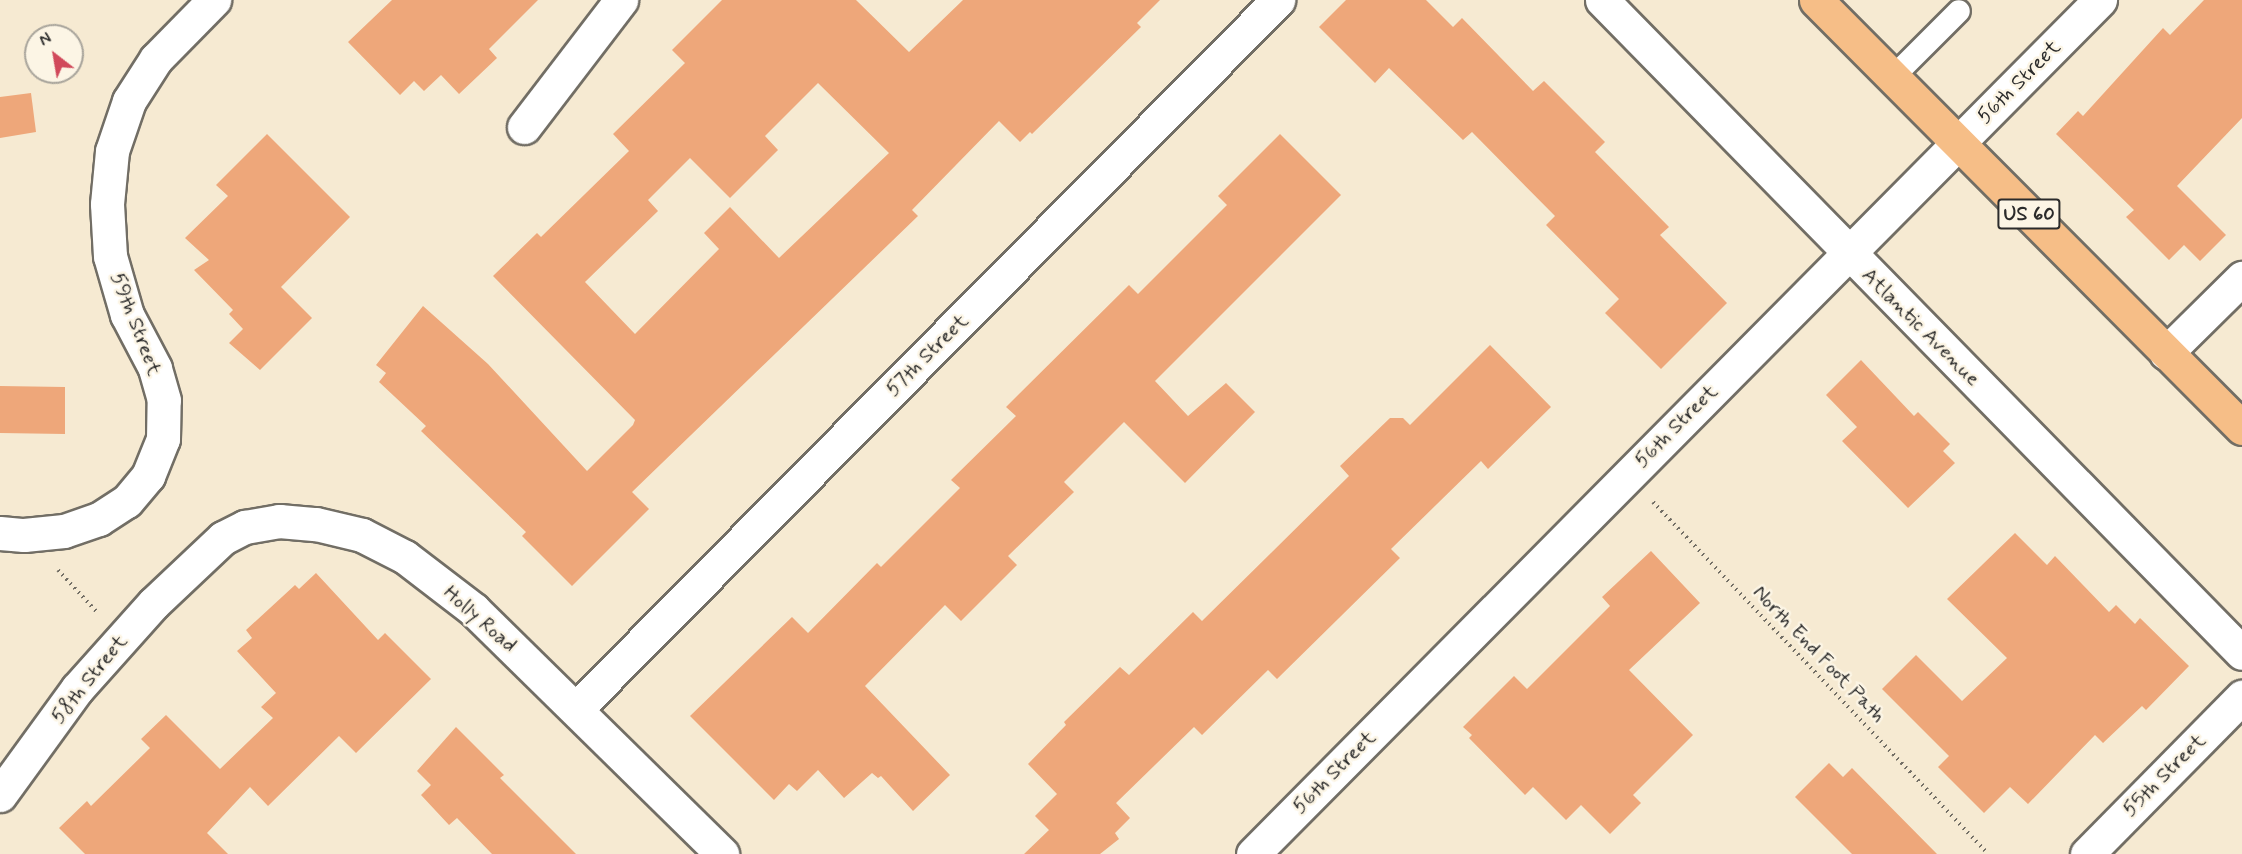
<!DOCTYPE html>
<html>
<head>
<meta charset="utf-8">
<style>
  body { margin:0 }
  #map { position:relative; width:2242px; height:854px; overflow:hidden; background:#f6ead2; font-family:Mynerve,sans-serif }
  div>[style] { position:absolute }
  .building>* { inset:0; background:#eea77a }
  .path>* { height:4px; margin-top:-2px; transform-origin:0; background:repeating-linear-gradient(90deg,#726e65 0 1.5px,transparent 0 6px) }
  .roads { filter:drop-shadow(2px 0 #726e65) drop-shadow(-2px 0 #726e65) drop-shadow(0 2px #726e65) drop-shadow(0 -2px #726e65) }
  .lane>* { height:22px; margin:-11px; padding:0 11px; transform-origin:11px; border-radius:11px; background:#fff }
  .street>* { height:33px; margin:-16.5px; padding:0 16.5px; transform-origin:16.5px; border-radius:16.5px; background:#fff }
  .highway>* { height:33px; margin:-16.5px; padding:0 16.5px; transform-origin:16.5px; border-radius:16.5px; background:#f6be87 }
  span { translate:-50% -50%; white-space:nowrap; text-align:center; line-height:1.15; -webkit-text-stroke:5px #fcf5e5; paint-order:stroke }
  .shield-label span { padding:2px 4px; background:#fcf5e5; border:2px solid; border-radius:4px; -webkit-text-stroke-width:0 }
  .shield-label { font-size:20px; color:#2b2b2b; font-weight:700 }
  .street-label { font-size:21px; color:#2b2b2b }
  .north { position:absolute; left:24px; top:24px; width:60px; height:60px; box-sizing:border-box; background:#fcf5e5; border:2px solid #a8a49b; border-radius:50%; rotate:329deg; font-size:16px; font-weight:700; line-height:24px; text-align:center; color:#2b2b2b }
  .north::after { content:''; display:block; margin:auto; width:21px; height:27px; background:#d1495b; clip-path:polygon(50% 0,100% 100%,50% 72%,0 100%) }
</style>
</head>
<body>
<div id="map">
  <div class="building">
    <i style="clip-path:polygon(392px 0,538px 0,489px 49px,497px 58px,459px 94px,441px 75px,424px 91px,414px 81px,400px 95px,348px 42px)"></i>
    <i style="clip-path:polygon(evenodd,722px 0,856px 0,909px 52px,963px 0,1160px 0,1137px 23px,1141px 27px,1032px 134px,1030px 132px,1020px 142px,999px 121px,912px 210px,918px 216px,632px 492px,649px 509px,572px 586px,522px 536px,526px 532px,421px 431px,426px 426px,379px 382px,386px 373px,376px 365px,423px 306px,488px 364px,587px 471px,633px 425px,635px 420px,493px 276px,537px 233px,541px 237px,629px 151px,613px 134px,685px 63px,672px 50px,722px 0,818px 83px,889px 153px,779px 258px,730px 207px,704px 233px,719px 249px,635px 334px,585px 282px,658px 211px,648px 200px,690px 158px,730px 198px,778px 150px,765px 136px,818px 83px)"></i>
    <i style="clip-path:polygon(1346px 0,1426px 0,1453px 27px,1462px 18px,1533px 91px,1544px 81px,1605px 142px,1595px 152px,1669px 227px,1660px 235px,1727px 303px,1661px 369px,1605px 313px,1619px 299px,1546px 225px,1555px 216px,1472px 132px,1463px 140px,1389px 68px,1375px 83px,1319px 27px)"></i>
    <i style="clip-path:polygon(2204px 0,2242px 0,2242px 118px,2177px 186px,2226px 235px,2200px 261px,2184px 245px,2169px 260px,2126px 217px,2134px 210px,2056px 134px,2078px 111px,2083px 116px,2163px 28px,2170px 35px)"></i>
    <i style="clip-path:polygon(31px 93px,36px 132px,0 138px,0 97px)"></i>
    <i style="clip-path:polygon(267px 134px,350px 217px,281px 287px,312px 318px,260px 370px,229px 343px,243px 329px,229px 314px,233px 310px,194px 270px,209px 260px,185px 238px,228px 196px,216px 185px)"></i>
    <i style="clip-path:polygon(1280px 134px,1341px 195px,1155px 381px,1188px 416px,1226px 383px,1255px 412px,1185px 483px,1124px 422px,1064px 482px,1074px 492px,1008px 556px,1017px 565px,961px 621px,945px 605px,865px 686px,950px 775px,913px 811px,881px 776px,878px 778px,872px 773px,844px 798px,818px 770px,797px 791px,789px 784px,774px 800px,690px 716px,792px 617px,808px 633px,877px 563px,881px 567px,960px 488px,951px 480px,1016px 416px,1006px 407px,1129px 285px,1138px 294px,1227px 205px,1218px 196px)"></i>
    <i style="clip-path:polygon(1490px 345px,1551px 407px,1488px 469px,1481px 461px,1391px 549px,1400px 558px,1277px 679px,1268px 670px,1202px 735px,1194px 727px,1116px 803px,1130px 818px,1115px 833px,1119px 839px,1100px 854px,1024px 854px,1049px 830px,1035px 816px,1057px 794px,1028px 764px,1066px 725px,1064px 722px,1120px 667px,1129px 675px,1193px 612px,1202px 621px,1349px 476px,1340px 466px,1390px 418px,1403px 418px,1410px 425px)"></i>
    <i style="clip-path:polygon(1861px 360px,1914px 416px,1918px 412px,1950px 444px,1943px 451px,1955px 463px,1908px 508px,1842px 441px,1857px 427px,1826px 395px)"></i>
    <i style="clip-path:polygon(0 386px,65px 387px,65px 434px,0 433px)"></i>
    <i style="clip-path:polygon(2015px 533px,2047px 565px,2055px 556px,2109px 612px,2116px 605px,2135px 624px,2140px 618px,2189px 666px,2146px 710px,2142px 706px,2103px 743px,2095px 735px,2028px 804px,2010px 787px,1984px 813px,1938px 767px,1949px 756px,1882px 689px,1916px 655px,1962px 701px,2007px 658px,1947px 599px)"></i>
    <i style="clip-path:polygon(1651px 551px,1700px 603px,1629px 670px,1693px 735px,1633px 795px,1641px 803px,1610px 834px,1581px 805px,1566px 820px,1533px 787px,1525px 795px,1469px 738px,1472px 735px,1463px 727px,1514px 676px,1527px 689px,1610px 606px,1602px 597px)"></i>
    <i style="clip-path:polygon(316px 573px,378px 640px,385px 633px,431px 679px,356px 753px,339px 736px,268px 806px,250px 787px,207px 833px,228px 854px,85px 854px,59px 828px,87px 801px,91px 806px,150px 748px,141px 739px,166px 715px,220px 769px,273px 718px,261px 707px,276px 693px,237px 651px,252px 638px,246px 630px,295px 585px,299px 589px)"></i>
    <i style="clip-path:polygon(456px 727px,504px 775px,500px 778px,576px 854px,492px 854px,457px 818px,449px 825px,421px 795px,431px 785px,417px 771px)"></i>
    <i style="clip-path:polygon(1829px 763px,1843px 777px,1852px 768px,1937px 854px,1852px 854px,1795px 797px)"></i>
  </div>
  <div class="path">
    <i style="left:1653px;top:502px;width:486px;rotate:46.4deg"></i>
    <i style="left:58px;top:570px;width:56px;rotate:47.2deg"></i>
  </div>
  <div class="roads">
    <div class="lane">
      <i style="left:1893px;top:77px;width:93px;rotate:-45deg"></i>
    </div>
    <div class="street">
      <i style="left:1602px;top:0;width:914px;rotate:45.58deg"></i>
      <i style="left:524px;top:127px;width:160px;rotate:-52.6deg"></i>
      <i style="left:2166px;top:353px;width:107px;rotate:-44.6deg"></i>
      <i style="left:0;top:533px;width:24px;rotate:5deg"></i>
      <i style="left:24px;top:535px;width:40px;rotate:-5.7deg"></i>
      <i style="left:64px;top:531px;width:37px;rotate:-19deg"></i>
      <i style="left:99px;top:519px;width:33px;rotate:-33deg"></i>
      <i style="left:127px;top:501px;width:33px;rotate:-50deg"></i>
      <i style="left:148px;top:476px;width:40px;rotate:-68deg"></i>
      <i style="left:163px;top:439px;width:39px;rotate:-89deg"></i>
      <i style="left:164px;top:400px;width:33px;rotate:-106deg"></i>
      <i style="left:155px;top:368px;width:60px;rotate:-117.8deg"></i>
      <i style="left:127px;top:315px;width:61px;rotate:-106.1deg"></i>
      <i style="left:110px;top:256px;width:52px;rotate:-93.3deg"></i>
      <i style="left:107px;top:204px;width:53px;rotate:-84.6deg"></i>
      <i style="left:112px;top:151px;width:53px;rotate:-71.2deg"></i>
      <i style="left:129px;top:101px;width:50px;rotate:-57.3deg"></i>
      <i style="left:156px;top:59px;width:83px;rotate:-45.5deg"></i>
      <i style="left:576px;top:709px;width:998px;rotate:-45.28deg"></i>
      <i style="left:0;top:795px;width:131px;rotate:-54deg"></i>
      <i style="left:77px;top:689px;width:115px;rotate:-48.2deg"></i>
      <i style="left:154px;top:603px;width:95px;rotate:-43.3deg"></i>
      <i style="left:223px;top:538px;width:25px;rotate:-27deg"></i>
      <i style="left:245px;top:527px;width:35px;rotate:-10deg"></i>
      <i style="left:279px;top:521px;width:37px;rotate:5deg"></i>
      <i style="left:316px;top:524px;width:47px;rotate:13.4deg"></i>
      <i style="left:362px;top:535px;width:48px;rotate:27.1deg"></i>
      <i style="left:405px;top:557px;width:87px;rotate:37.5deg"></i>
      <i style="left:474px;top:610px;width:348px;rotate:44.5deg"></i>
      <i style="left:1253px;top:854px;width:1203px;rotate:-45.24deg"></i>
      <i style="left:2087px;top:854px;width:221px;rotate:-45.4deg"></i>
    </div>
    <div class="highway">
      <i style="left:1816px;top:0;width:604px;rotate:45.13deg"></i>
    </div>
  </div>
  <div class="shield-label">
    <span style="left:2029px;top:214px">US 60</span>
  </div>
  <div class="street-label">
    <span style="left:2019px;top:82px;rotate:-45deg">56th Street</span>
    <span style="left:136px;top:324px;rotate:69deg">59th Street</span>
    <span style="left:1921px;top:327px;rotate:45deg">Atlantic Avenue</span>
    <span style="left:927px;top:355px;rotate:-45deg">57th Street</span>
    <span style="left:1676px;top:426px;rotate:-45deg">56th Street</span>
    <span style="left:480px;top:619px;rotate:41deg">Holly Road</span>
    <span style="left:1819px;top:654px;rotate:46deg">North End Foot Path</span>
    <span style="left:89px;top:679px;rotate:-51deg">58th Street</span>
    <span style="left:1334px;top:772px;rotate:-45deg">56th Street</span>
    <span style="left:2164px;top:775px;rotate:-45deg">55th Street</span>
  </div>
  <div class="north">N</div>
</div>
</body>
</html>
